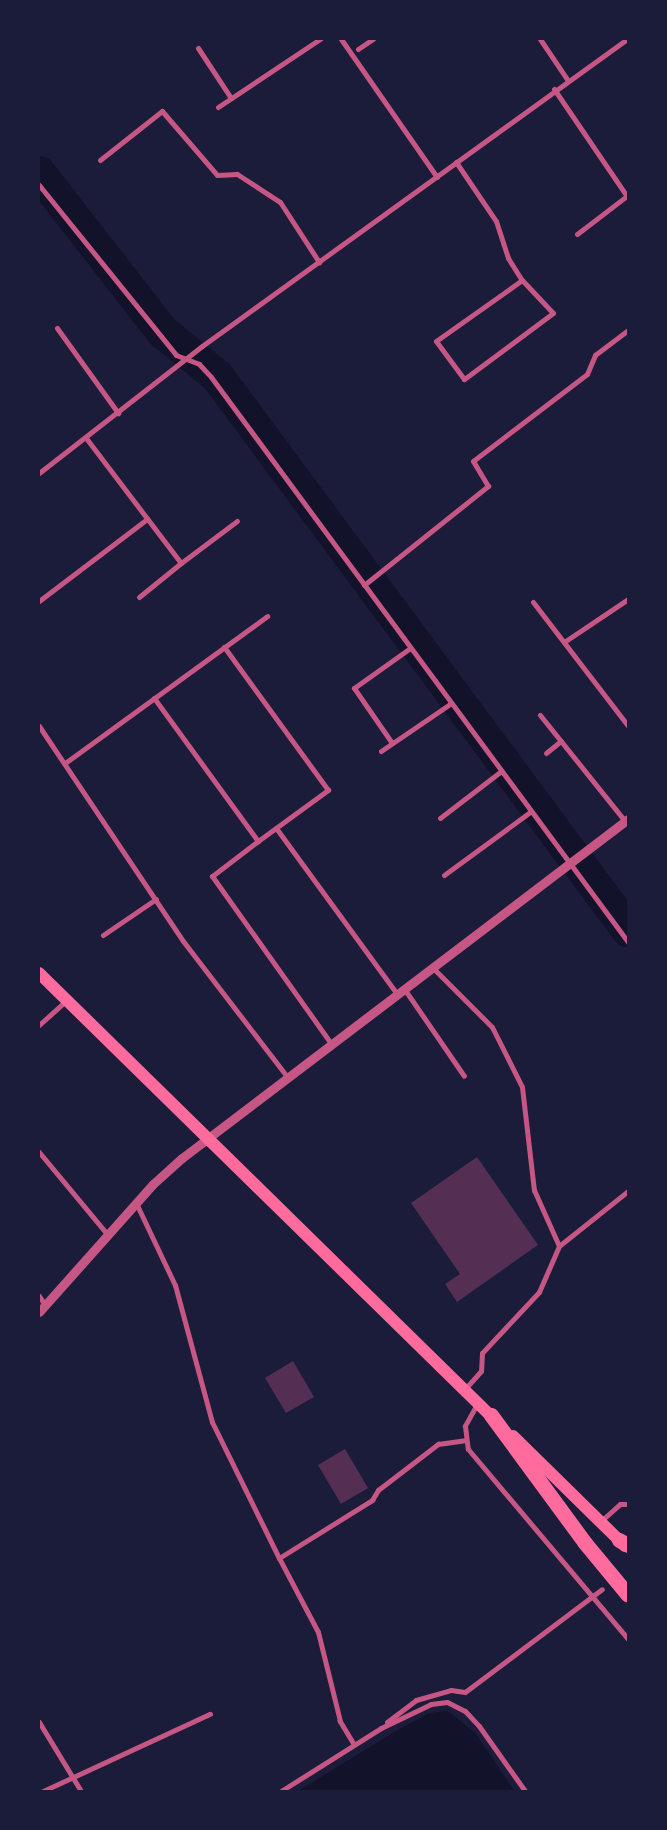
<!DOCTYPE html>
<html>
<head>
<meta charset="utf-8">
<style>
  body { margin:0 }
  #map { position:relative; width:667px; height:1830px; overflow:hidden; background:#1b1b3a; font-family:Overpass,sans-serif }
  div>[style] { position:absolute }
  .water>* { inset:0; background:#12122b }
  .river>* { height:34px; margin:-17px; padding:0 17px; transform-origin:17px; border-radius:17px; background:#12122b }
  .building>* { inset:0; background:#542f53 }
  .minor>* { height:5px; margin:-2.5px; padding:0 2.5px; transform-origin:2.5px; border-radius:2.5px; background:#c65784 }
  .tertiary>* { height:9px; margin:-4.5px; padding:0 4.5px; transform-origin:4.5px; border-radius:4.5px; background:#c65784 }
  .primary>* { height:12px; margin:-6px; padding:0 6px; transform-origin:6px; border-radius:6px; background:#ff6b9d }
  .motorway>* { height:15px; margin:-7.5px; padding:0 7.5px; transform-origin:7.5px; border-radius:7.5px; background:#ff6b9d }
  span { translate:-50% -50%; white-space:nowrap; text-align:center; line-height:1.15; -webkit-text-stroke:5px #1b1b3a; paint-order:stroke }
  .frame { position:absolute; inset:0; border:40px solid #1b1b3a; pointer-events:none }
</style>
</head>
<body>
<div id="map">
  <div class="water">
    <i style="clip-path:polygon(448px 1711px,476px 1734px,514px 1791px,298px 1791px,396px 1731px,429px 1713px)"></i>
  </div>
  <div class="river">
    <i style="left:39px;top:173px;width:202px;rotate:52.1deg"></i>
    <i style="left:163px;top:332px;width:70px;rotate:39.2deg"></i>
    <i style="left:217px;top:376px;width:690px;rotate:53.43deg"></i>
  </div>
  <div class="building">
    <i style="clip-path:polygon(477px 1157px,538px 1245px,457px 1302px,445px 1284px,460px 1274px,411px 1203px)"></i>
    <i style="clip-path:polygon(293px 1361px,314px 1397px,286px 1413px,265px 1378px)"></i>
    <i style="clip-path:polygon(345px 1449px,368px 1488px,341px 1504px,318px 1465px)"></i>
  </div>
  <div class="minor">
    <i style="left:341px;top:39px;width:168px;rotate:55.2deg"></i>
    <i style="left:540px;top:39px;width:48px;rotate:56deg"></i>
    <i style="left:198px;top:48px;width:60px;rotate:56.6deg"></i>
    <i style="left:358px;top:49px;width:18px;rotate:-34deg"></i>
    <i style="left:554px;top:89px;width:132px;rotate:55.8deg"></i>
    <i style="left:218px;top:107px;width:123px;rotate:-33.7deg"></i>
    <i style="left:100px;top:160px;width:79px;rotate:-38.3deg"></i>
    <i style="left:162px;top:111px;width:84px;rotate:49.3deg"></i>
    <i style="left:217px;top:175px;width:20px;rotate:-3deg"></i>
    <i style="left:237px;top:174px;width:51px;rotate:33.1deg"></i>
    <i style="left:280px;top:202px;width:72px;rotate:57deg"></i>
    <i style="left:456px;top:162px;width:71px;rotate:55.9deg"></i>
    <i style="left:496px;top:221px;width:39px;rotate:72deg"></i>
    <i style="left:508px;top:258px;width:26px;rotate:58deg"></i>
    <i style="left:522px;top:280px;width:45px;rotate:46.8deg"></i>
    <i style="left:553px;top:313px;width:111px;rotate:143.4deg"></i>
    <i style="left:464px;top:379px;width:47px;rotate:-126.4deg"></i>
    <i style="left:436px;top:341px;width:105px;rotate:-35.3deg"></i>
    <i style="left:39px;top:185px;width:218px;rotate:51.1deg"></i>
    <i style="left:176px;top:355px;width:25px;rotate:21deg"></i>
    <i style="left:199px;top:364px;width:18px;rotate:47deg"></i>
    <i style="left:211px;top:377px;width:702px;rotate:53.57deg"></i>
    <i style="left:577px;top:234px;width:64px;rotate:-37.4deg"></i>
    <i style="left:57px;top:328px;width:105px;rotate:54.3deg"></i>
    <i style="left:86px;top:438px;width:157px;rotate:52.8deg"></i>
    <i style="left:181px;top:563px;width:70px;rotate:-36.9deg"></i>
    <i style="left:39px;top:473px;width:207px;rotate:-37.9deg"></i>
    <i style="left:202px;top:346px;width:524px;rotate:-35.84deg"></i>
    <i style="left:364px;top:585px;width:159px;rotate:-38.6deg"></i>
    <i style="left:488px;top:486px;width:29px;rotate:-121deg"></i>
    <i style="left:473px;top:461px;width:143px;rotate:-37.3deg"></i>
    <i style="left:587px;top:374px;width:21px;rotate:-67deg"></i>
    <i style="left:595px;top:355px;width:41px;rotate:-37.1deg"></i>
    <i style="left:139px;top:597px;width:54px;rotate:-39deg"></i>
    <i style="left:39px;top:601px;width:136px;rotate:-37.2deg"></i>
    <i style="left:533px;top:602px;width:156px;rotate:52.5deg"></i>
    <i style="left:564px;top:642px;width:77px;rotate:-33.9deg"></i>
    <i style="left:154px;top:698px;width:177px;rotate:54deg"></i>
    <i style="left:258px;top:841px;width:87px;rotate:-36.1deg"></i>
    <i style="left:328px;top:790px;width:177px;rotate:-126deg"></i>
    <i style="left:540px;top:715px;width:136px;rotate:51.3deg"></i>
    <i style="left:39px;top:726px;width:259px;rotate:56.2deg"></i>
    <i style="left:183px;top:941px;width:173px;rotate:52.5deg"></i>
    <i style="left:392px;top:743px;width:67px;rotate:-124.6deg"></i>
    <i style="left:354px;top:688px;width:69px;rotate:-35.5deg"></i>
    <i style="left:381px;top:751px;width:83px;rotate:-34.3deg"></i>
    <i style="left:546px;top:753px;width:19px;rotate:-39deg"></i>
    <i style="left:65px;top:763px;width:250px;rotate:-36deg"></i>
    <i style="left:440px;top:818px;width:76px;rotate:-37.5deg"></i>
    <i style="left:276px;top:828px;width:207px;rotate:53.9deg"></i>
    <i style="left:258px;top:841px;width:58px;rotate:142.7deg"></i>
    <i style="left:212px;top:876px;width:207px;rotate:54.6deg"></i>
    <i style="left:444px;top:875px;width:107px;rotate:-36.2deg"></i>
    <i style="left:103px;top:935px;width:64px;rotate:-34.2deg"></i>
    <i style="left:433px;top:968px;width:83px;rotate:45deg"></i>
    <i style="left:492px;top:1027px;width:67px;rotate:63.4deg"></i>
    <i style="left:522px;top:1087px;width:104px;rotate:83.4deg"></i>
    <i style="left:534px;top:1190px;width:61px;rotate:65.9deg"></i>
    <i style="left:559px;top:1246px;width:50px;rotate:113.5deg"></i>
    <i style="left:539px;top:1292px;width:83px;rotate:133.1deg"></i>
    <i style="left:482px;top:1353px;width:18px;rotate:93deg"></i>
    <i style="left:481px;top:1371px;width:24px;rotate:132deg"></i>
    <i style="left:405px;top:990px;width:104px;rotate:55.5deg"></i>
    <i style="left:39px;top:1025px;width:36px;rotate:-42deg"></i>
    <i style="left:39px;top:1152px;width:108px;rotate:50.3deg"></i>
    <i style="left:136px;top:1203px;width:91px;rotate:64.6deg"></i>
    <i style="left:175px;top:1285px;width:142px;rotate:74.9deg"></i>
    <i style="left:212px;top:1422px;width:152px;rotate:63.8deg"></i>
    <i style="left:559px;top:1246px;width:88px;rotate:-38.6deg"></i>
    <i style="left:39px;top:1296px;width:11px;rotate:56deg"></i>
    <i style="left:477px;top:1404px;width:25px;rotate:119deg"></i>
    <i style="left:465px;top:1426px;width:23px;rotate:83deg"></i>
    <i style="left:468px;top:1449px;width:248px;rotate:49.9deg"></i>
    <i style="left:601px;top:1521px;width:25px;rotate:-42deg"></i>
    <i style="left:620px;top:1504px;width:8px"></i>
    <i style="left:39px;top:1722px;width:81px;rotate:58.7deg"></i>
    <i style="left:387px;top:1722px;width:36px;rotate:-37deg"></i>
    <i style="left:416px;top:1700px;width:36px;rotate:-16deg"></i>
    <i style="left:451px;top:1690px;width:14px;rotate:8deg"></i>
    <i style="left:465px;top:1692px;width:171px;rotate:-36.9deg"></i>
    <i style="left:353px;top:1743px;width:26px;rotate:-121deg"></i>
    <i style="left:340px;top:1721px;width:92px;rotate:-103.9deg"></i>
    <i style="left:318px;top:1632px;width:84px;rotate:-117.8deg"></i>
    <i style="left:279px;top:1558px;width:110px;rotate:-31.9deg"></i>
    <i style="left:372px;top:1500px;width:12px;rotate:-59deg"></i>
    <i style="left:378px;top:1490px;width:76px;rotate:-37.5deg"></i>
    <i style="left:438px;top:1444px;width:27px;rotate:-8deg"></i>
    <i style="left:43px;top:1791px;width:184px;rotate:-24.8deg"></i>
    <i style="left:281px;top:1791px;width:118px;rotate:-32.2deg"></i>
    <i style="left:381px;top:1728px;width:55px;rotate:-25.6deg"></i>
    <i style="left:431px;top:1704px;width:16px;rotate:-7deg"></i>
    <i style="left:447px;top:1702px;width:20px;rotate:27deg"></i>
    <i style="left:465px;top:1711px;width:21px;rotate:47deg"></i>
    <i style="left:479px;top:1726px;width:80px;rotate:54.7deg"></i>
  </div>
  <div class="tertiary">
    <i style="left:39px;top:1312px;width:171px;rotate:-48.3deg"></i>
    <i style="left:153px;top:1184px;width:39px;rotate:-42deg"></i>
    <i style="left:182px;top:1158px;width:560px;rotate:-37.24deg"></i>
  </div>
  <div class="primary">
    <i style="left:39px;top:973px;width:640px;rotate:44.43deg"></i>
    <i style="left:513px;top:1436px;width:157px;rotate:44.5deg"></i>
  </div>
  <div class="motorway">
    <i style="left:491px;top:1415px;width:159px;rotate:53.7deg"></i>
    <i style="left:585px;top:1543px;width:67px;rotate:50.4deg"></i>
    <i style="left:619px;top:1540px;width:10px;rotate:29deg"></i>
  </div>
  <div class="frame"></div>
</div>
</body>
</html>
